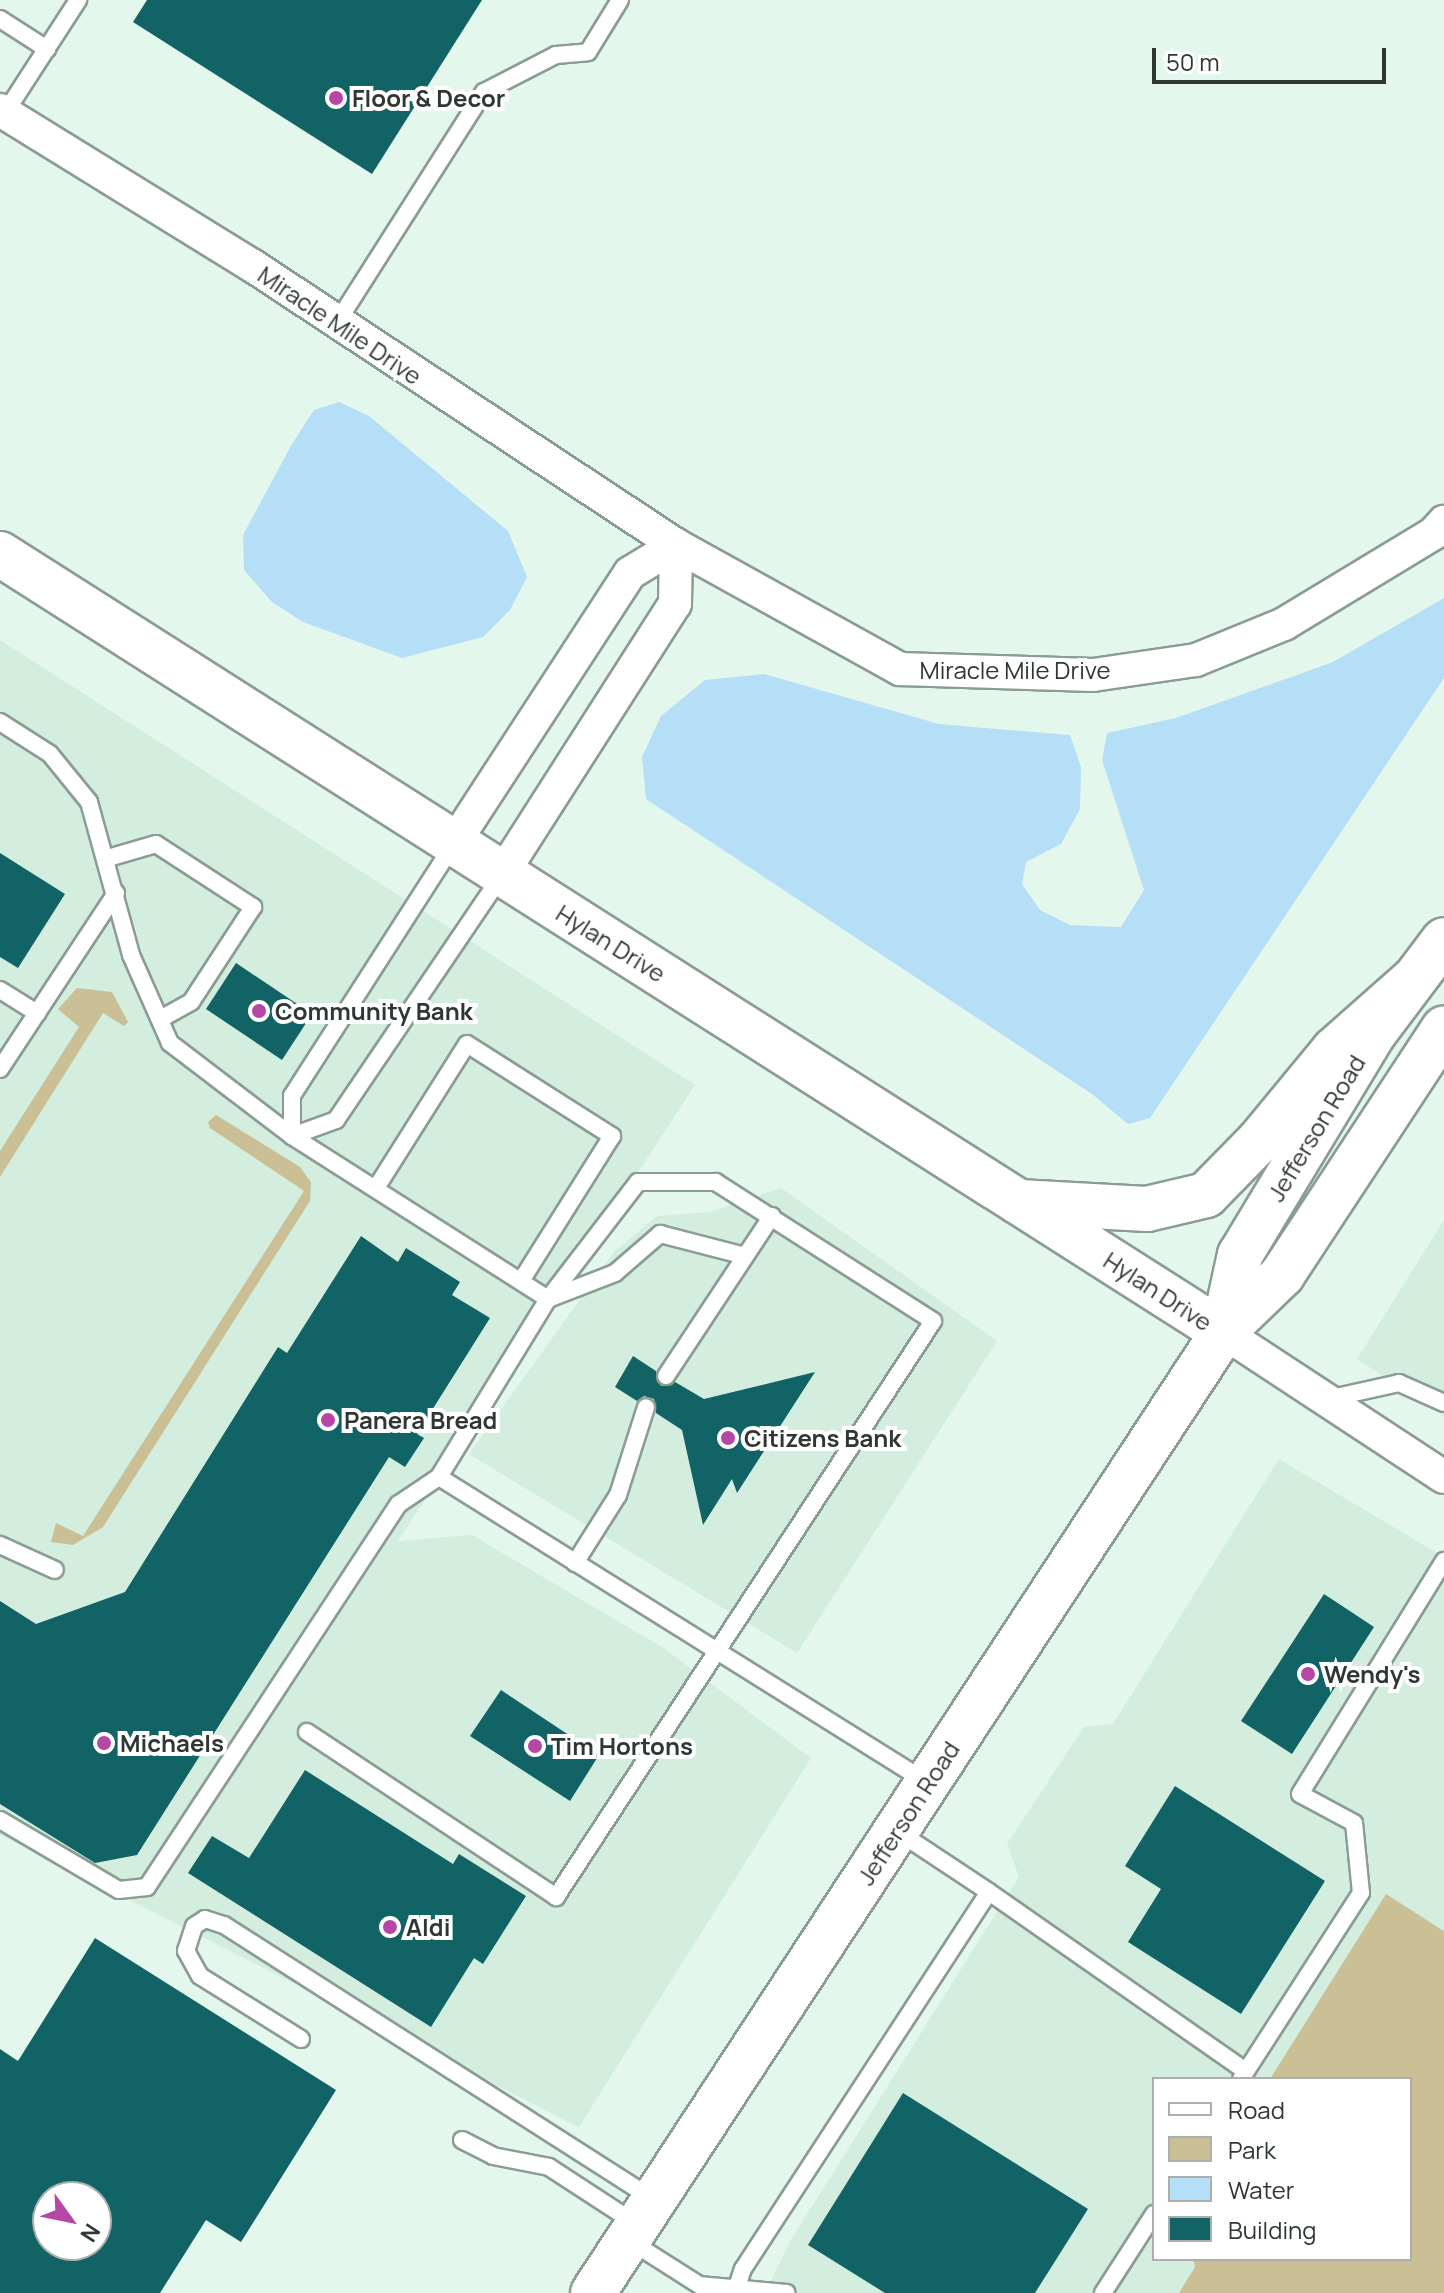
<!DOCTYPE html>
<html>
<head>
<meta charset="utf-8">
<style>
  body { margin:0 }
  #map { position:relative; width:1444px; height:2293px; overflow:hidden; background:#e4f7ed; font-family:Manrope,sans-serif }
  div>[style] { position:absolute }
  .built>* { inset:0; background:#d3eddf }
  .green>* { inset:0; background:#cabf95 }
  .water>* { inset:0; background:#b5dff6 }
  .building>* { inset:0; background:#116365 }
  .roads { filter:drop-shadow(2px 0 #8b9c94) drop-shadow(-2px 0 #8b9c94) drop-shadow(0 2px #8b9c94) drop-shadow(0 -2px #8b9c94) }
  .service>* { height:16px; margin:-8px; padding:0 8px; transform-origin:8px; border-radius:8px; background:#fff }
  .minor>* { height:32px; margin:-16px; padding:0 16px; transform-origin:16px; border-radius:16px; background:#fff }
  .secondary>* { height:44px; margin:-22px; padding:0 22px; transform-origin:22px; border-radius:22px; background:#fff }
  .primary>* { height:44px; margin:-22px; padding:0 22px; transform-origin:22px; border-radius:22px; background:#fff }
  .dots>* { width:22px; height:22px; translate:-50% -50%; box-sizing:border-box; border:4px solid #fff; border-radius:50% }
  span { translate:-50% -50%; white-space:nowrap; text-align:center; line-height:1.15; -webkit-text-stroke:8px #fff; paint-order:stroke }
  .poi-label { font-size:24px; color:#2f3733; font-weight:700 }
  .left { translate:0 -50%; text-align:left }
  .street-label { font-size:24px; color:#2f3733 }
  .legend { position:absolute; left:1152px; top:2077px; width:260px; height:184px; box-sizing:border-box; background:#fff; border:2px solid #acafad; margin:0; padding:10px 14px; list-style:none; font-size:24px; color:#2f3733 }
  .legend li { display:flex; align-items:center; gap:16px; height:40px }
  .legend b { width:40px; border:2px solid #acafad }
  .north { position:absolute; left:32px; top:2181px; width:80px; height:80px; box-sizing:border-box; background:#fff; border:2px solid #acafad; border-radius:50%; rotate:123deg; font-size:22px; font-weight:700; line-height:32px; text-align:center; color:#2f3733 }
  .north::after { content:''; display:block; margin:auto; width:28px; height:36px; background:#b647a5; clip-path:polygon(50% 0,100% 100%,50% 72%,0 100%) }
  .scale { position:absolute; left:1152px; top:48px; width:234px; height:36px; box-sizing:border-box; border:4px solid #2f3733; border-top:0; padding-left:10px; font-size:24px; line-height:28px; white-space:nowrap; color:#2f3733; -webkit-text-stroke:6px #fff; paint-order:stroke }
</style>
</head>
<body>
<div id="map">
  <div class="built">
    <i style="clip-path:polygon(0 640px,695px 1085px,398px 1541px,472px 1535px,665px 1649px,811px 1758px,579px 2127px,0 1835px)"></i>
    <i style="clip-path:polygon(781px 1188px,997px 1341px,797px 1653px,469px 1454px,614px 1252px,657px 1216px,709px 1212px)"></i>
    <i style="clip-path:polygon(1444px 1220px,1444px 1416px,1357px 1359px)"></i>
    <i style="clip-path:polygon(1279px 1459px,1444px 1557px,1444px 1931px,1386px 1894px,1270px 2079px,1154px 2079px,1154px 2259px,1193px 2259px,1195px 2267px,1179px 2293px,765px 2293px,789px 2243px,1019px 1877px,1007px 1844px,1084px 1727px,1113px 1724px)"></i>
  </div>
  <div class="green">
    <i style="clip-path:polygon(77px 988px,112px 992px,128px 1022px,124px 1026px,103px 1013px,0 1177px,0 1151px,79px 1027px,58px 1009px)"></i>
    <i style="clip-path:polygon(216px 1115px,300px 1167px,311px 1182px,310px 1201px,103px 1527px,73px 1545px,51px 1542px,56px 1523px,83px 1536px,304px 1191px,210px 1128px,208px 1122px)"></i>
    <i style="clip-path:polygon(1386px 1894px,1444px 1931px,1444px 2293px,1179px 2293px,1195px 2267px,1193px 2259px,1410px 2259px,1410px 2079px,1270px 2079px)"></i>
  </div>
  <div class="water">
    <i style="clip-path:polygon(339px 402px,369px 416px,508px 531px,527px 577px,510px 610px,483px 637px,402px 658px,303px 622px,272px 602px,244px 570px,243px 535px,292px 444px,314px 410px)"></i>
    <i style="clip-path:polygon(1444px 598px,1444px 678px,1150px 1118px,1128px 1124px,1092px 1094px,646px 799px,642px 757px,661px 716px,705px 680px,764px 674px,939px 724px,1070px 735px,1081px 767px,1080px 809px,1061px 844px,1026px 862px,1022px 884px,1040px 910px,1070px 925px,1121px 927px,1144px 890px,1102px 760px,1107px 733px,1176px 718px,1333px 662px)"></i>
  </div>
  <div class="building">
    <i style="clip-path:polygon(147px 0,482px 0,372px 174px,133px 22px)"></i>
    <i style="clip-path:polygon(0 853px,65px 894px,18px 968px,0 957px)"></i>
    <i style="clip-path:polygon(236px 963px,312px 1014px,282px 1060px,206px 1009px)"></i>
    <i style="clip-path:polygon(361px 1236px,398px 1262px,406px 1248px,460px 1282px,452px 1295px,490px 1318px,417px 1434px,424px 1438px,405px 1467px,389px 1457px,137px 1855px,95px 1863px,0 1804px,0 1601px,36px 1624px,125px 1592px,278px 1347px,287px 1353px)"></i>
    <i style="clip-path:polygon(633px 1356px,656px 1371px,661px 1386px,675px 1382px,704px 1399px,815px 1372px,737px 1493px,732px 1479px,703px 1525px,682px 1430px,656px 1413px,654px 1399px,644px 1396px,637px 1401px,615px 1387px)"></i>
    <i style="clip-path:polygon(1324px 1594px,1374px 1627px,1292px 1754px,1241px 1721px)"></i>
    <i style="clip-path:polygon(501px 1690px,599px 1755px,570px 1801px,470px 1736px)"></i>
    <i style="clip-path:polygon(305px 1770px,453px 1864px,459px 1854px,526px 1896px,483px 1964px,474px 1958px,431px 2027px,188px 1873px,212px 1836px,249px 1858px)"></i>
    <i style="clip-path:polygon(1175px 1786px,1325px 1881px,1241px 2014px,1128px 1942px,1161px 1889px,1125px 1866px)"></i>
    <i style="clip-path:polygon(evenodd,95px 1938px,336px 2090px,241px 2242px,206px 2220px,160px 2293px,0 2293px,0 2049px,18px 2061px,95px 1938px,48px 2197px,96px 2197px,96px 2245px,48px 2245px,48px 2197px)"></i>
    <i style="clip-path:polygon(903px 2093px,1088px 2209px,1035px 2293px,885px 2293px,808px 2245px)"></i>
  </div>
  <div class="roads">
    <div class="service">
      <i style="left:0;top:19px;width:56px;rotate:32.6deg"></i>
      <i style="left:5px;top:113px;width:135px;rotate:-57.1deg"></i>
      <i style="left:336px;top:324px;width:275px;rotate:-57.5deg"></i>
      <i style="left:484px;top:92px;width:81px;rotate:-27.2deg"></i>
      <i style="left:556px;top:55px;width:32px;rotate:-5deg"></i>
      <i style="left:588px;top:52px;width:61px;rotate:-58.4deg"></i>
      <i style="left:0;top:722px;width:59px;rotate:32.6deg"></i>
      <i style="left:50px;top:754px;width:62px;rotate:50.9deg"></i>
      <i style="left:89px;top:802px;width:159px;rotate:74.6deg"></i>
      <i style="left:131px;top:955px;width:96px;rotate:66.1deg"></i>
      <i style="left:170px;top:1043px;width:153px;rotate:37.3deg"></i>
      <i style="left:292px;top:1136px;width:303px;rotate:32.5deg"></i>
      <i style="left:548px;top:1299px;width:209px;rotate:121.5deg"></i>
      <i style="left:439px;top:1477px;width:573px;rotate:32.03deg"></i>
      <i style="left:453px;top:845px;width:298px;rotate:122.7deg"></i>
      <i style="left:292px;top:1096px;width:40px;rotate:90deg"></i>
      <i style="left:292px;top:1136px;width:47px;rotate:-20deg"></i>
      <i style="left:336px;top:1120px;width:296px;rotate:-55.9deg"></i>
      <i style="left:108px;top:858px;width:50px;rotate:-16.3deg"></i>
      <i style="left:156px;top:844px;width:116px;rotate:33deg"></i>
      <i style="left:253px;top:907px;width:113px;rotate:123.1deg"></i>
      <i style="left:191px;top:1002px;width:35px;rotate:151deg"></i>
      <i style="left:0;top:990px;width:44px;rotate:31.9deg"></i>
      <i style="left:0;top:1069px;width:211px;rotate:-56.6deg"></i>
      <i style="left:376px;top:1188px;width:170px;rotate:-57.7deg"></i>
      <i style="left:467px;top:1044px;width:172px;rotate:32.4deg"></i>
      <i style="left:612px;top:1136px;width:171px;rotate:122.1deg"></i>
      <i style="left:548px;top:1299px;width:72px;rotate:-21.2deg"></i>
      <i style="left:615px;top:1273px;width:60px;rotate:-40.9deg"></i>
      <i style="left:660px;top:1234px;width:88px;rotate:14.5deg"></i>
      <i style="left:666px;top:1376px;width:192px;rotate:-56.5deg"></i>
      <i style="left:1327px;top:1399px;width:74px;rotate:-12.5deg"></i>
      <i style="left:1399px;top:1383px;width:49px;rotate:24deg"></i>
      <i style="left:0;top:1545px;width:60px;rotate:24.4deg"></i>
      <i style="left:575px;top:1563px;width:80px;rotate:-57.7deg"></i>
      <i style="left:618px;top:1495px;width:92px;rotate:-72.3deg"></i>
      <i style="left:307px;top:1732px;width:299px;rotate:33.5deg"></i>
      <i style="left:556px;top:1897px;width:688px;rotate:-56.79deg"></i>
      <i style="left:933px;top:1321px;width:258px;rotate:-147.4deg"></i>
      <i style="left:716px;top:1182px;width:78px;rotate:180deg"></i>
      <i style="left:638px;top:1182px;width:148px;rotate:127.6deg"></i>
      <i style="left:0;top:1820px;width:138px;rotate:30.5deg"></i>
      <i style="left:119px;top:1890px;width:28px;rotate:-6deg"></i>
      <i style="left:147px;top:1887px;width:458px;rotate:-56.7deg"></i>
      <i style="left:399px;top:1504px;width:48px;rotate:-34deg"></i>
      <i style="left:989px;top:1892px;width:313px;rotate:34.9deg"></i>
      <i style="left:301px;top:2039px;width:119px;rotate:-148deg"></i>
      <i style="left:200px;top:1976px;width:29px;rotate:-119deg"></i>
      <i style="left:186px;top:1951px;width:26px;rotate:-72deg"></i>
      <i style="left:194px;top:1926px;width:13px;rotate:-32deg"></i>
      <i style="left:205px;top:1919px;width:20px;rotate:18deg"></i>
      <i style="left:224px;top:1925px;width:509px;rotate:32.57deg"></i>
      <i style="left:1241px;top:2079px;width:221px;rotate:-57.2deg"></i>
      <i style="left:1361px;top:1893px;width:70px;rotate:-95.7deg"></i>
      <i style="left:1354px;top:1823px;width:61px;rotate:-151.8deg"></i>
      <i style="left:1300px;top:1794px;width:274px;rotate:-58.3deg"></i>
      <i style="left:462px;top:2140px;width:35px;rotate:27deg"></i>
      <i style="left:493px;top:2156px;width:57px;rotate:11.1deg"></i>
      <i style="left:549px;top:2167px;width:106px;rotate:33.1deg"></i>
      <i style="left:630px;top:2241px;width:82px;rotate:32.5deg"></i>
      <i style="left:699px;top:2285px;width:88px;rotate:5.2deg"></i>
      <i style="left:735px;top:2293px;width:25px;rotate:-72deg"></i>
      <i style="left:743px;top:2269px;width:450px;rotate:-56.9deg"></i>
      <i style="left:989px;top:1892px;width:110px;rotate:-146.5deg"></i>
      <i style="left:1103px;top:2293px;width:94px;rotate:-57.2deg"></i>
    </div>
    <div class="minor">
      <i style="left:0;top:110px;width:297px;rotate:31.7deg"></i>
      <i style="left:253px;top:266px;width:507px;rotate:33.41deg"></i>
      <i style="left:676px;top:545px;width:256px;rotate:29deg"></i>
      <i style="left:900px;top:669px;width:193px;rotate:1.8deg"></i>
      <i style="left:1093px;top:675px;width:104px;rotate:-8.3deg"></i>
      <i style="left:1196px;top:660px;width:95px;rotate:-22.2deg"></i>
      <i style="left:1284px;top:624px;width:175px;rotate:-31.2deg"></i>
      <i style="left:1434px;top:533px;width:15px;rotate:-48deg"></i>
      <i style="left:454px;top:843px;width:322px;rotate:-56.9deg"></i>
      <i style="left:630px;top:573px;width:54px;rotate:-31.3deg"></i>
      <i style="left:502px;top:874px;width:321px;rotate:-57.4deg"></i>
      <i style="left:675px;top:604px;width:59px;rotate:-89deg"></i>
      <i style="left:1223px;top:1332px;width:264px;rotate:33.3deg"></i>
    </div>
    <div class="secondary">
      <i style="left:0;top:554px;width:1449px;rotate:32.46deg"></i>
    </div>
    <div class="primary">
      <i style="left:1019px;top:1202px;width:128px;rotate:3.1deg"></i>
      <i style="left:1147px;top:1209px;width:61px;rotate:-13.3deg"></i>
      <i style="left:1206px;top:1195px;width:76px;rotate:-45.5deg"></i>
      <i style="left:1259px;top:1141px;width:118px;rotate:-50.5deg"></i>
      <i style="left:1334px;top:1050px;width:106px;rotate:-41.5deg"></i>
      <i style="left:1223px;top:1332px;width:79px;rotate:-77.6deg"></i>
      <i style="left:1240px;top:1255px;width:259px;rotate:-58.9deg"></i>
      <i style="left:1374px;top:1033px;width:116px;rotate:-53deg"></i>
      <i style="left:593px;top:2293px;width:1149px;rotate:-56.75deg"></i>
      <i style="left:1223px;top:1332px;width:82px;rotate:-44deg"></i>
      <i style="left:1282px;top:1275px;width:295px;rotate:-56.7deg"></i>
    </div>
  </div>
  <div class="dots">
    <i style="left:336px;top:98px;background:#b647a5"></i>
    <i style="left:259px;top:1011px;background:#b647a5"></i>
    <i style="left:328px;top:1420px;background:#b647a5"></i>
    <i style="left:728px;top:1438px;background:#b647a5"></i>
    <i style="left:1308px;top:1674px;background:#b647a5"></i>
    <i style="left:104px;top:1743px;background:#b647a5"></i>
    <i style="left:535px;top:1746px;background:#b647a5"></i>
    <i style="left:390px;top:1927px;background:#b647a5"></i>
  </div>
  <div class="poi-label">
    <span class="left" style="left:352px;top:98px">Floor &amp; Decor</span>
    <span class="left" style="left:275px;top:1011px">Community Bank</span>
    <span class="left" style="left:344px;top:1420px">Panera Bread</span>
    <span class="left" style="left:744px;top:1438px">Citizens Bank</span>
    <span class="left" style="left:1324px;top:1674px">Wendy's</span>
    <span class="left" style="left:120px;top:1743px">Michaels</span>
    <span class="left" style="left:551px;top:1746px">Tim Hortons</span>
    <span class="left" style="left:406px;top:1927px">Aldi</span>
  </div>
  <div class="street-label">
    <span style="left:340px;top:325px;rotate:34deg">Miracle Mile Drive</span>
    <span style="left:1015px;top:670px">Miracle Mile Drive</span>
    <span style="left:611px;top:943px;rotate:32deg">Hylan Drive</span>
    <span style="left:1316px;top:1128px;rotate:-59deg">Jefferson Road</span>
    <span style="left:1158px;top:1291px;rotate:33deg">Hylan Drive</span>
    <span style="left:908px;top:1813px;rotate:-57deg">Jefferson Road</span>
  </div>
  <ul class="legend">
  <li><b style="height:10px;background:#fff"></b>Road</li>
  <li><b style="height:22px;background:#cabf95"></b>Park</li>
  <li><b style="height:22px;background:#b5dff6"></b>Water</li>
  <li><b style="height:22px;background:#116365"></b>Building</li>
  </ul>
  <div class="north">N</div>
  <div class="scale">50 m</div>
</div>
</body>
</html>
